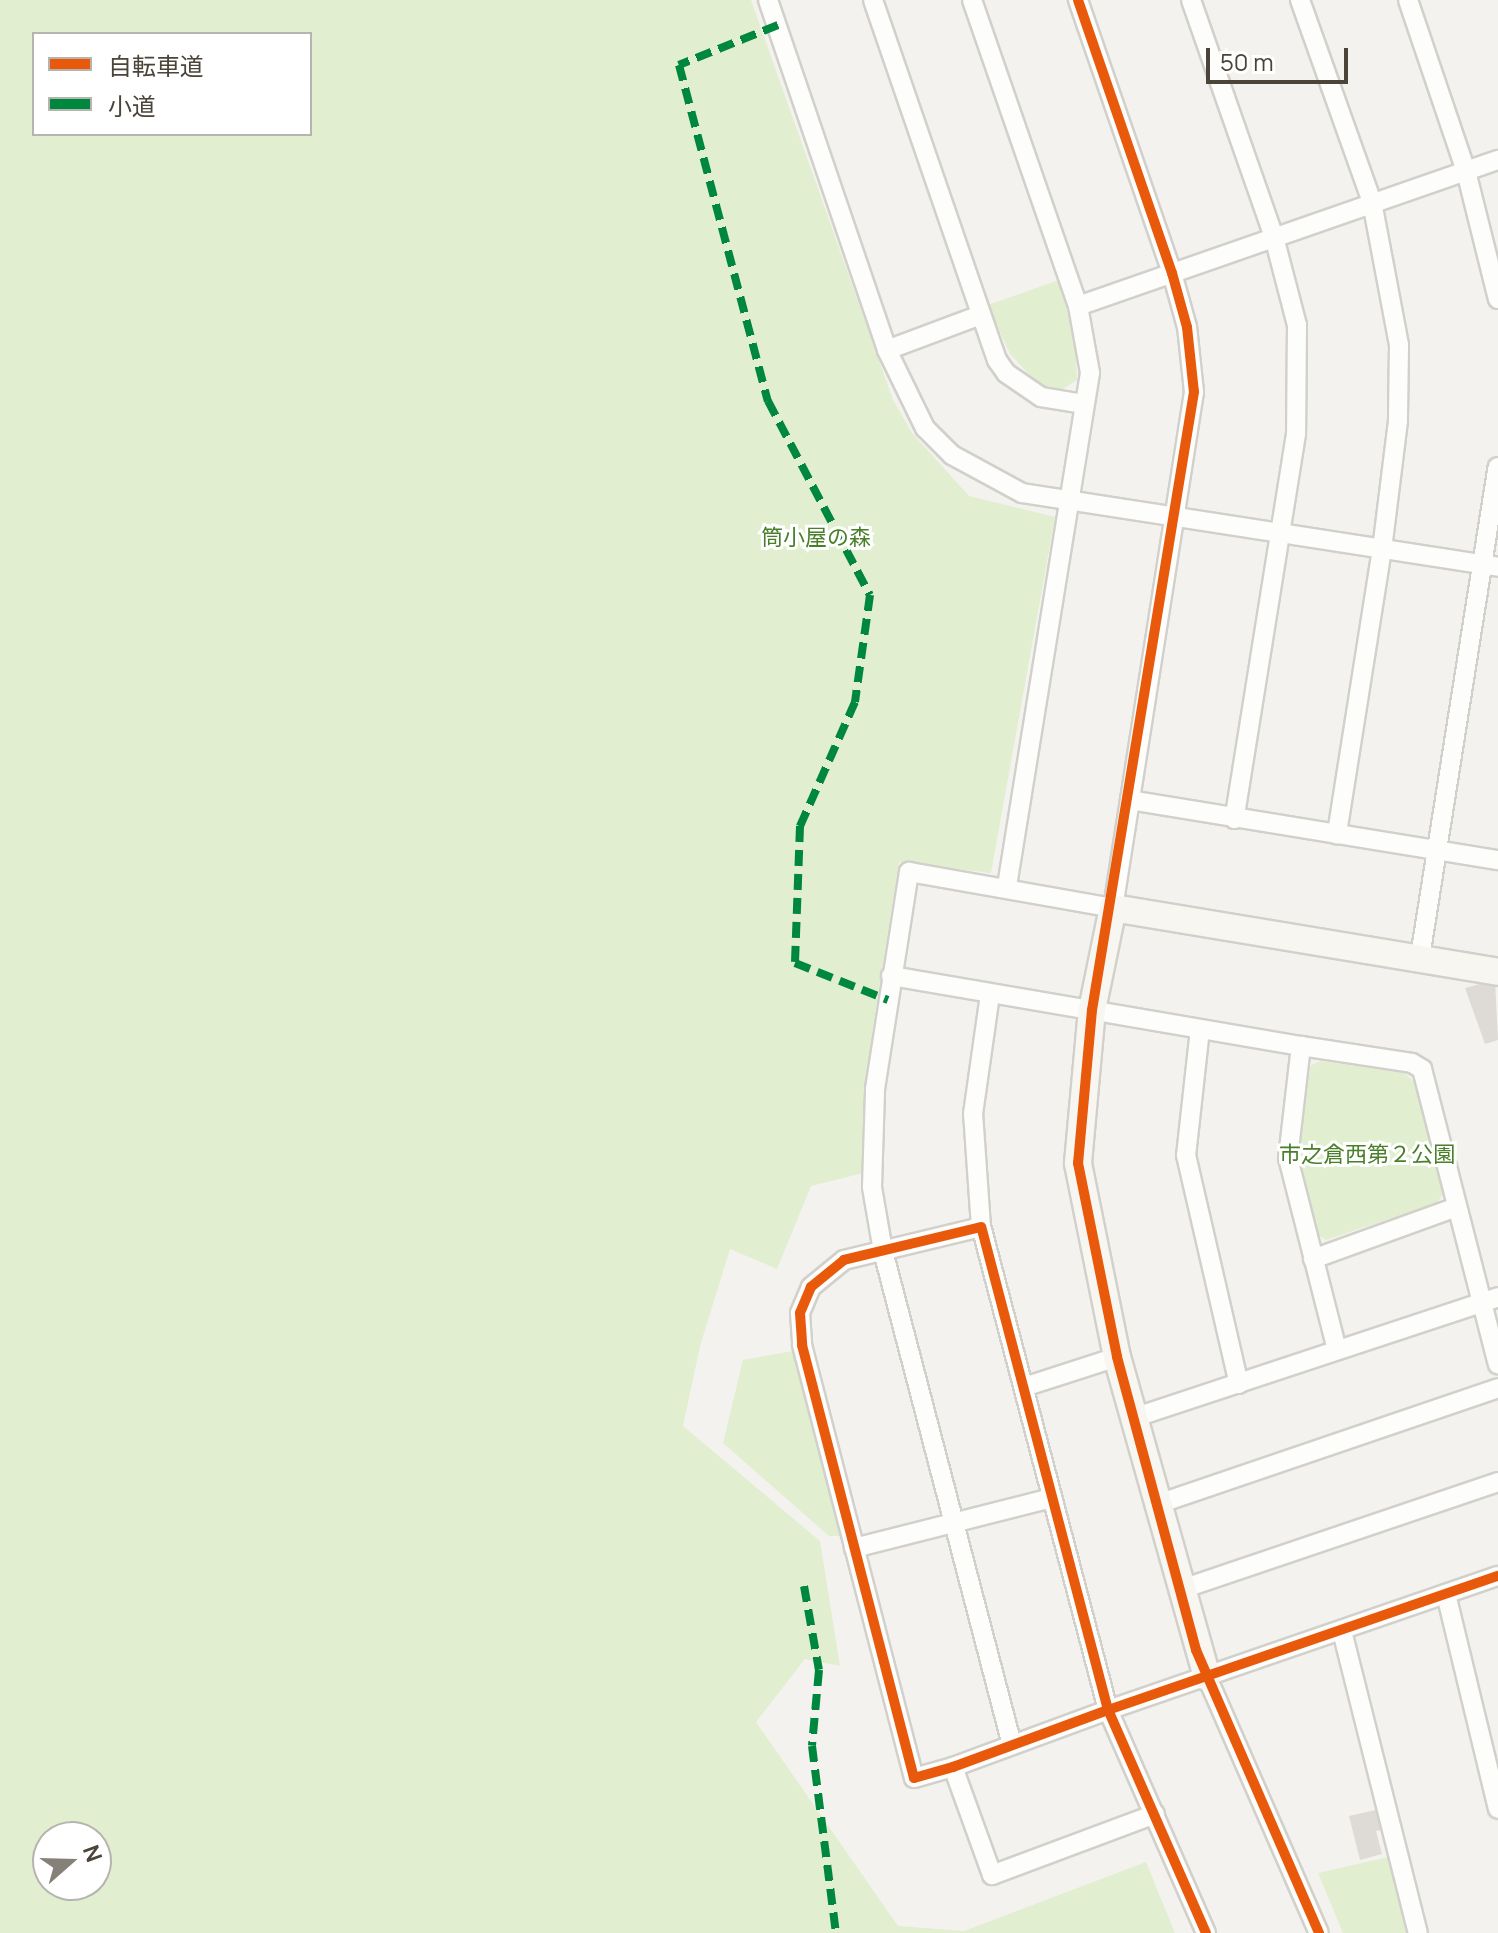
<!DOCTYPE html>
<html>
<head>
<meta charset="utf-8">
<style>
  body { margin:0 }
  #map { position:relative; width:1498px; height:1933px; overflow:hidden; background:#f4f2ee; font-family:Manrope,"Noto Sans JP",sans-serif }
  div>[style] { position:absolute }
  .green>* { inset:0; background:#e1eecf }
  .building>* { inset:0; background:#dedbd6 }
  .roads { filter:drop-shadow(2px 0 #d2d0cb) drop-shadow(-2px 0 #d2d0cb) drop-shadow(0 2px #d2d0cb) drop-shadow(0 -2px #d2d0cb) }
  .street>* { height:18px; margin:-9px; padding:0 9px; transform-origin:9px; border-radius:9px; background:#fdfdfc }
  .secondary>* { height:26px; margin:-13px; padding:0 13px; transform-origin:13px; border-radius:13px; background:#f7f6f1 }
  .quiet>* { height:8px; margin-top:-4px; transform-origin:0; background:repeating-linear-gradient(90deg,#00873e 0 16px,transparent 0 24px) }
  .cycleway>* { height:10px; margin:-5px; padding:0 5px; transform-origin:5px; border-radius:5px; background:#e8590c }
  span { translate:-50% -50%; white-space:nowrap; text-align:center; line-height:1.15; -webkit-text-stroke:6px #fff; paint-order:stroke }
  .park-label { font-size:22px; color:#4a7f2a }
  .legend { position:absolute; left:32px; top:32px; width:280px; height:104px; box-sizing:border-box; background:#fff; border:2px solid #b7b4b0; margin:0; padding:10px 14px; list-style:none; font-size:24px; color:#4b4439 }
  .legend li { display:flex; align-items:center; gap:16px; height:40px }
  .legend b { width:40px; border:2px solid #b7b4b0 }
  .north { position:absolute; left:32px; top:1821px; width:80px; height:80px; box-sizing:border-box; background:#fff; border:2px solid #b7b4b0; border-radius:50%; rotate:70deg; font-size:22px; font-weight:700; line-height:32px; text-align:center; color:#4b4439 }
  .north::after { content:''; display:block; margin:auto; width:28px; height:36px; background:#868178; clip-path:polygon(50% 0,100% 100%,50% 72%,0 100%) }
  .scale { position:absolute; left:1206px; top:48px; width:142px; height:36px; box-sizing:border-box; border:4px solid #4b4439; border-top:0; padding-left:10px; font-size:24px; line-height:28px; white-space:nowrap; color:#4b4439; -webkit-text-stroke:6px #fff; paint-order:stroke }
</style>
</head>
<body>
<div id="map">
  <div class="green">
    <i style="clip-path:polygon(evenodd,0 0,751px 0,893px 400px,912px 433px,969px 496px,1055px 517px,991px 873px,899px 862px,872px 1033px,863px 1173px,811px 1186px,777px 1269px,730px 1249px,700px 1346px,683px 1426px,820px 1541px,840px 1666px,805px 1659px,756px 1722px,898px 1926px,964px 1931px,1146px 1862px,1175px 1933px,0 1933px,0 0,34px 34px,310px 34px,310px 134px,34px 134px,34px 34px,0 0,48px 1837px,96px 1837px,96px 1885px,48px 1885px,48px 1837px)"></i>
    <i style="clip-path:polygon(1059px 280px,1075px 342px,1077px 380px,1061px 390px,1039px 385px,1010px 354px,988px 305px)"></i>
    <i style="clip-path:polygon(1321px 1061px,1405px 1073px,1419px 1087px,1446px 1190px,1437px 1203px,1326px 1240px,1316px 1234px,1297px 1147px,1311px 1065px)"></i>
    <i style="clip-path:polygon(793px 1351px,840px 1536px,829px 1536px,723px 1443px,743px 1360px)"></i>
    <i style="clip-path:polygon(1388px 1857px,1407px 1933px,1343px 1933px,1318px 1873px)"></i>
  </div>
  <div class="building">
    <i style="clip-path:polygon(1495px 980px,1498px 1040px,1485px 1044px,1465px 988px)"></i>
    <i style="clip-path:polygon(1380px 1809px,1385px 1829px,1376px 1831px,1382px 1854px,1360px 1860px,1349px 1816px)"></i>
  </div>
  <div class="roads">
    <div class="street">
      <i style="left:768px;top:0;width:370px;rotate:71.2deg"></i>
      <i style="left:887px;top:350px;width:87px;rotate:64deg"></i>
      <i style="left:925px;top:428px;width:38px;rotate:45deg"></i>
      <i style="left:952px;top:455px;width:80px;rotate:28.5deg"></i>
      <i style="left:1022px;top:493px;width:482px;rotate:8.8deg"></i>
      <i style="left:873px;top:0;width:381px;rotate:71deg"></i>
      <i style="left:997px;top:360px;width:16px;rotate:55deg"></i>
      <i style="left:1006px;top:373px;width:42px;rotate:34.4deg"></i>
      <i style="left:1041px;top:397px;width:44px;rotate:9.2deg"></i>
      <i style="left:972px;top:0;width:324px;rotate:70.9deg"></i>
      <i style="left:1078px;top:306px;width:68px;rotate:79.8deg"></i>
      <i style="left:1090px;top:373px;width:520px;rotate:99.19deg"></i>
      <i style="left:1191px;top:0;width:251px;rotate:70.7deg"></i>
      <i style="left:1274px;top:237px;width:91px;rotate:75.4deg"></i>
      <i style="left:1297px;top:325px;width:109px;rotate:90.5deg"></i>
      <i style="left:1296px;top:434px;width:390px;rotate:99.1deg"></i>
      <i style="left:1300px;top:0;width:214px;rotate:70.4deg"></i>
      <i style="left:1372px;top:202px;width:146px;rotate:79.3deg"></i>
      <i style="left:1399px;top:345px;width:76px;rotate:90.8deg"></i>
      <i style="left:1398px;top:421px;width:129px;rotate:97.1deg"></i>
      <i style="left:1382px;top:549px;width:289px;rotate:99deg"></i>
      <i style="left:1408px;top:0;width:181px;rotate:71.3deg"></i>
      <i style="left:1466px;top:171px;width:132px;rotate:76deg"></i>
      <i style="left:1078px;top:306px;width:445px;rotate:-19.2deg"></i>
      <i style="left:887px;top:350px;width:97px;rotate:-20.5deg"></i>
      <i style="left:1130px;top:800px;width:373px;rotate:9.3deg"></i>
      <i style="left:1420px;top:957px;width:496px;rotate:-81deg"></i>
      <i style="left:891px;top:976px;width:416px;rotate:9.7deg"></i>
      <i style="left:1200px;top:1029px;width:127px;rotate:96.3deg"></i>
      <i style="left:1186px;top:1155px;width:235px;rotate:77deg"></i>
      <i style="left:981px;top:1227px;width:113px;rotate:-94deg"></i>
      <i style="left:973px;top:1114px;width:120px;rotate:-81.9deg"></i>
      <i style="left:1313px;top:1259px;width:153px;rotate:-19.9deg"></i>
      <i style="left:1337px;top:1350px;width:198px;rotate:-104.3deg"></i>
      <i style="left:1288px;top:1158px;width:113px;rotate:-83.4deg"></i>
      <i style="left:1301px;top:1046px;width:112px;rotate:8.7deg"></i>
      <i style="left:1412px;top:1063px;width:12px;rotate:31deg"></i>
      <i style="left:1422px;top:1069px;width:305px;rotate:75.6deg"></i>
      <i style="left:1024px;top:1387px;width:98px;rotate:-17.9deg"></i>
      <i style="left:1136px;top:1417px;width:381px;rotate:-18.3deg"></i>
      <i style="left:1158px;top:1504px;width:359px;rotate:-18.8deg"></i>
      <i style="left:854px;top:1548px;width:203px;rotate:-14.2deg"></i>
      <i style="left:1179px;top:1590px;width:337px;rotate:-18.7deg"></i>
      <i style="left:1446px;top:1594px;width:221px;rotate:76.4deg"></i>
      <i style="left:1342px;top:1631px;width:311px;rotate:75.9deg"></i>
      <i style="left:1207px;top:1677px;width:279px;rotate:66.4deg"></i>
      <i style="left:1012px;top:1745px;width:511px;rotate:-104.64deg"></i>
      <i style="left:883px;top:1251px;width:65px;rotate:-99.8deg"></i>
      <i style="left:872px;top:1187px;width:98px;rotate:-88.2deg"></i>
      <i style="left:875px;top:1089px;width:220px;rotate:-81.1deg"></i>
      <i style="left:909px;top:872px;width:207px;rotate:10deg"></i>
      <i style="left:1113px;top:908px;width:522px;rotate:-81.08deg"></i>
      <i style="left:1194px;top:392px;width:65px;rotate:-96.1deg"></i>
      <i style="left:1187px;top:327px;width:56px;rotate:-105.5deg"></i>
      <i style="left:1172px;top:273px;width:289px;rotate:-109deg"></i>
      <i style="left:953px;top:1767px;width:115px;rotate:70.1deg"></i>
      <i style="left:992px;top:1875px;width:174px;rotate:-20.5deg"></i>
      <i style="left:1206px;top:1933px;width:244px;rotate:-113.7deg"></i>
      <i style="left:1108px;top:1710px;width:499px;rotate:-104.7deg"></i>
      <i style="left:981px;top:1227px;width:141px;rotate:166.5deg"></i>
      <i style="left:844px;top:1260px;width:43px;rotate:140.7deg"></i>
      <i style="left:811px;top:1287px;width:28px;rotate:113deg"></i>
      <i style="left:800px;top:1313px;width:32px;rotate:86deg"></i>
      <i style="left:802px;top:1345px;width:447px;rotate:75.5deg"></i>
      <i style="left:914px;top:1778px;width:41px;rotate:-15.8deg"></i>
      <i style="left:953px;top:1767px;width:165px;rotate:-20.2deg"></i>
      <i style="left:1108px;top:1710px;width:412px;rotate:-19deg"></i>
    </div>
    <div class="secondary">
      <i style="left:1207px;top:1677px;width:332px;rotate:-105.7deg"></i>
      <i style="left:1117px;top:1357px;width:198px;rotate:-101.4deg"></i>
      <i style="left:1078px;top:1163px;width:154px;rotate:-84.8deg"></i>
      <i style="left:1092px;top:1010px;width:104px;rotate:-78.4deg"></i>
      <i style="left:1113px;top:908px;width:390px;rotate:9.4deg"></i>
    </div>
  </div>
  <div class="quiet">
    <i style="left:778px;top:25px;width:107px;rotate:158deg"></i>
    <i style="left:679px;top:65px;width:348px;rotate:75.2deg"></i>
    <i style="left:768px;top:401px;width:219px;rotate:62.3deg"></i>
    <i style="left:870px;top:595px;width:108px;rotate:98deg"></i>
    <i style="left:855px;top:702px;width:136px;rotate:113.9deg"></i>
    <i style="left:800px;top:826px;width:137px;rotate:92.1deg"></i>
    <i style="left:795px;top:963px;width:100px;rotate:21.7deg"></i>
    <i style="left:804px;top:1586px;width:85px;rotate:79.9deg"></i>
    <i style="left:819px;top:1670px;width:76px;rotate:95.3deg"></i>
    <i style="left:812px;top:1746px;width:189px;rotate:82.7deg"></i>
  </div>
  <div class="cycleway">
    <i style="left:1078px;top:0;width:289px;rotate:71deg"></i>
    <i style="left:1172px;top:273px;width:56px;rotate:74.5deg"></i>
    <i style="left:1187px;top:327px;width:65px;rotate:83.9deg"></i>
    <i style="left:1194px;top:392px;width:626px;rotate:99.37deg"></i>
    <i style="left:1092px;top:1010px;width:154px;rotate:95.2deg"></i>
    <i style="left:1078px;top:1163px;width:198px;rotate:78.6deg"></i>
    <i style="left:1117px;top:1357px;width:303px;rotate:74.9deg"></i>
    <i style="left:1196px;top:1650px;width:309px;rotate:66.5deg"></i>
    <i style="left:1206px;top:1933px;width:244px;rotate:-113.7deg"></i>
    <i style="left:1108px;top:1710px;width:499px;rotate:-104.7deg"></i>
    <i style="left:981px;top:1227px;width:141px;rotate:166.5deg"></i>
    <i style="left:844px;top:1260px;width:43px;rotate:140.7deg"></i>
    <i style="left:811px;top:1287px;width:28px;rotate:113deg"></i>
    <i style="left:800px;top:1313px;width:32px;rotate:86deg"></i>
    <i style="left:802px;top:1345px;width:447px;rotate:75.5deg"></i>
    <i style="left:914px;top:1778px;width:41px;rotate:-15.8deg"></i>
    <i style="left:953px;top:1767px;width:165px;rotate:-20.2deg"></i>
    <i style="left:1108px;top:1710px;width:412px;rotate:-19deg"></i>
  </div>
  <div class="park-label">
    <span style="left:816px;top:538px">筒小屋の森</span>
    <span style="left:1367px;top:1155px">市之倉西第２公園</span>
  </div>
  <ul class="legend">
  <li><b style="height:10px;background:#e8590c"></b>自転車道</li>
  <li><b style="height:10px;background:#00873e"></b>小道</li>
  </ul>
  <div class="north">N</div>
  <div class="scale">50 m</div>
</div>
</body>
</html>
